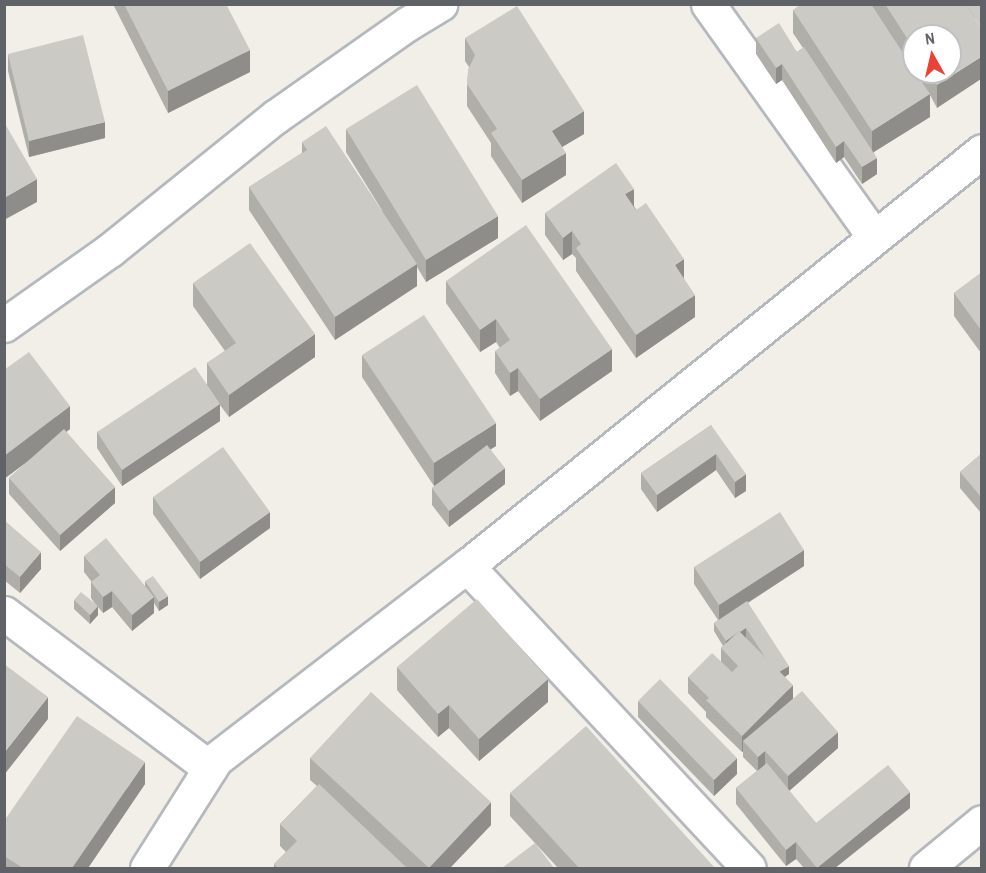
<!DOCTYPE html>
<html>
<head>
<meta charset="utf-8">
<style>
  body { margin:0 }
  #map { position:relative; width:986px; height:873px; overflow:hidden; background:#f1efe8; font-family:"Archivo Narrow",sans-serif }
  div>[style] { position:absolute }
  .roads { filter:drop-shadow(2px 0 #b5b8bc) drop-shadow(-2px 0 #b5b8bc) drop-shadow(0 2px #b5b8bc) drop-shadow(0 -2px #b5b8bc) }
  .minor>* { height:33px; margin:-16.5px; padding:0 16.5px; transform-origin:16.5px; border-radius:16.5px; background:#fff }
  .tertiary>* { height:33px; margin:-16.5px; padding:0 16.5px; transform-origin:16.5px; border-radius:16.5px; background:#fff }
  .wall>* { inset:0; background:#afaea9 }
  .shaded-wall>* { inset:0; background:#8f8d8a }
  .building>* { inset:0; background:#cccac5 }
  span { translate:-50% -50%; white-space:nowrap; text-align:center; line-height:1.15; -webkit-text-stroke:4.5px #fff; paint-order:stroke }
  .frame { position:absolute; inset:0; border:6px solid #5f6368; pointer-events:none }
  .north { position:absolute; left:902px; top:24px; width:60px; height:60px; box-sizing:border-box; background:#fff; border:2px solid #bfc1c3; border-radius:50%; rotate:352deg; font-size:16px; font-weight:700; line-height:24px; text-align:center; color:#5f6368 }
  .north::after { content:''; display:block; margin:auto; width:21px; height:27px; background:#ea4335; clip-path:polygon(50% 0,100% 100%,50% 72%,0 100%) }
</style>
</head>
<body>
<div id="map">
  <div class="roads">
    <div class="minor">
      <i style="left:708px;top:4px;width:286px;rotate:54.5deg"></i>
      <i style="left:4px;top:325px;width:130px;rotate:-35.3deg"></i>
      <i style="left:110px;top:250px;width:212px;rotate:-38.9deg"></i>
      <i style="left:275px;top:117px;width:161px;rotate:-35.2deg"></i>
      <i style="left:407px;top:24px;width:39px;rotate:-31deg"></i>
      <i style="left:467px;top:566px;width:413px;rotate:47deg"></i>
      <i style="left:4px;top:613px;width:258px;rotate:37deg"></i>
      <i style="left:147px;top:868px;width:129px;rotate:-57.7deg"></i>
      <i style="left:216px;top:759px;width:317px;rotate:-37.6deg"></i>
      <i style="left:467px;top:566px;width:661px;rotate:-38.86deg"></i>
    </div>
    <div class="tertiary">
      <i style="left:926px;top:868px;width:72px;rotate:-39.4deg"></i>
    </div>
  </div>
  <div class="wall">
    <i style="clip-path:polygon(113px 4px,226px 4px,250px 72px,168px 113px)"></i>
    <i style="clip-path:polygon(evenodd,871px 4px,981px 4px,937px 108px,930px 95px,930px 117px,874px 152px,877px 174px,862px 184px,844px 157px,836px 163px,782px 80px,776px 84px,756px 54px,756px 38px,797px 52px,803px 48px,793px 33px,793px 10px,871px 4px,914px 36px,950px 72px,914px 72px,914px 36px)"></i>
    <i style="clip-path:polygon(465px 38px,584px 134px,562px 147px,566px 175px,522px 203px,491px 156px,491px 143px,467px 106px,467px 84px,469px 67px,465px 61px)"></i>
    <i style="clip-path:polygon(8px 54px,105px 138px,29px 157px,8px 71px)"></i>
    <i style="clip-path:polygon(346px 129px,498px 238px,426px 282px,417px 267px,417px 286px,335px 340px,249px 210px,249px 187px,302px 153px,302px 142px,383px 212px,346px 152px)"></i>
    <i style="clip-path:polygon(634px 206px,684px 279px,695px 317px,636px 358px,576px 271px,576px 258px,572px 254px,563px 260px,545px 235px,545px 213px)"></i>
    <i style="clip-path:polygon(981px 273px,981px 353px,954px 316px,954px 293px)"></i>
    <i style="clip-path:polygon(446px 281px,612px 371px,540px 421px,518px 391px,510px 396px,495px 373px,495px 351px,500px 348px,496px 342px,480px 352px,446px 303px)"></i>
    <i style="clip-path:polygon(193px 283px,315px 357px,229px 417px,220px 405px,220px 421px,122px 486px,97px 448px,97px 432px,207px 384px,207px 363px,225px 351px,193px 306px)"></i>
    <i style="clip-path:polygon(362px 355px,496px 446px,490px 449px,505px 484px,449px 527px,432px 505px,432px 488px,439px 483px,434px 486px,362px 377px)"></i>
    <i style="clip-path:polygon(4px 370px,70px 429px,66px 432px,115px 503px,60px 551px,9px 494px,9px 478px,27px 462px,4px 479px)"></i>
    <i style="clip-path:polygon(711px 425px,746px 491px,735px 498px,716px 470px,657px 512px,641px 489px,641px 473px)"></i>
    <i style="clip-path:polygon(981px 454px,981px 513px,960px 488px,960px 472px)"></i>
    <i style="clip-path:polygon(153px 497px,270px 528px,200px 579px,153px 514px)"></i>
    <i style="clip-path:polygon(4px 520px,41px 569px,20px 593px,4px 580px)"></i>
    <i style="clip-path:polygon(84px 556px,145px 586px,145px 581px,168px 605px,159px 611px,154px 603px,154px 613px,132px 631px,112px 607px,103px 613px,98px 607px,98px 615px,90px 624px,74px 609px,74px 600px,96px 605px,91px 598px,91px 581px,84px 572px)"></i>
    <i style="clip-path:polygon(804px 566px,748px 603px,789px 674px,785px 677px,793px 698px,838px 748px,789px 791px,816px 823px,910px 808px,835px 868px,804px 868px,796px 859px,786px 866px,736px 804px,736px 788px,757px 771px,743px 757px,743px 751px,742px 752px,706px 717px,706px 712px,688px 693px,688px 677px,721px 662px,721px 648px,723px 646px,714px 631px,714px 623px,718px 620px,694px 584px,694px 567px)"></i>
    <i style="clip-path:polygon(397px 667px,548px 702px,479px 761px,449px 728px,438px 737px,397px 690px)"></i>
    <i style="clip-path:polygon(638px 701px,737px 774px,714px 796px,638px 717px)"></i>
    <i style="clip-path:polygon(310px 758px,491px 825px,450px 868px,274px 868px,274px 864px,286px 852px,280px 846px,280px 824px,317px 786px,310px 780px)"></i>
    <i style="clip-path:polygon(145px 784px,88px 868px,4px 868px,4px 821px)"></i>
    <i style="clip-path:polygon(510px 793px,715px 868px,558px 868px,510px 816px)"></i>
  </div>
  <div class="shaded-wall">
    <i style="clip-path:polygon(250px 50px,250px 72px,168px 113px,168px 91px)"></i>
    <i style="clip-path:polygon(981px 57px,981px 79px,937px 108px,937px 85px)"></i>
    <i style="clip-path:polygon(782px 64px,782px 80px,776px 84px,776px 68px)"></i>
    <i style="clip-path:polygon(930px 94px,930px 117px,872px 153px,872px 131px)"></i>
    <i style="clip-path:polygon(584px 111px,584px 134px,552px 153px,552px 131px)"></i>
    <i style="clip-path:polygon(105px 122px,105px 138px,29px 157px,29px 141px)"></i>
    <i style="clip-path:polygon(844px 141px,844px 157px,836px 163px,836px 147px)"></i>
    <i style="clip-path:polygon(566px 153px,566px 175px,522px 203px,522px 180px)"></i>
    <i style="clip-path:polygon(877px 158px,877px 174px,862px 184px,862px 167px)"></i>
    <i style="clip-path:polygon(37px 179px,37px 202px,4px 220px,4px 198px)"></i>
    <i style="clip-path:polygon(634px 189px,634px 211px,625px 194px)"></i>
    <i style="clip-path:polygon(498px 216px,498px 238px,426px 282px,426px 260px)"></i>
    <i style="clip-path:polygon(572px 231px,572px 254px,563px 260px,563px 238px)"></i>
    <i style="clip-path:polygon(684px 259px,684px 282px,675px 265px)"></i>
    <i style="clip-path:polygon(417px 264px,417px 286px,335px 340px,335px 317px)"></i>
    <i style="clip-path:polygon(695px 295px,695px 317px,636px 358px,636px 335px)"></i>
    <i style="clip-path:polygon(496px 319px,496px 342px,480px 352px,480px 330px)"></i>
    <i style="clip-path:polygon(315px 334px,315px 357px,229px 417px,229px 395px)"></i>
    <i style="clip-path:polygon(612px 349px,612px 371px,540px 421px,540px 399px)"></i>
    <i style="clip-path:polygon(518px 368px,518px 391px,510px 396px,510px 373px)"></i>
    <i style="clip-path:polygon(220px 404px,220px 421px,122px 486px,122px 470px)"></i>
    <i style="clip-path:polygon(70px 406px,70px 429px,4px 479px,4px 456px)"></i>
    <i style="clip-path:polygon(496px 423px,496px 446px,434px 486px,434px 463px)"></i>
    <i style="clip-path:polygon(716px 454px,716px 470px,657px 512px,657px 495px)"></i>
    <i style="clip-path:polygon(505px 468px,505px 484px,449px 527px,449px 511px)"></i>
    <i style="clip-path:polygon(746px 474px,746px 491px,735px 498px,735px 482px)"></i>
    <i style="clip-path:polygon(115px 487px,115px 503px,60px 551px,60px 535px)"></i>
    <i style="clip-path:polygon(270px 512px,270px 528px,200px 579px,200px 562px)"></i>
    <i style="clip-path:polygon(804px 550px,804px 566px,719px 621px,719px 605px)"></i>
    <i style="clip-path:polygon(41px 552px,41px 569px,20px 593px,20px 577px)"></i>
    <i style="clip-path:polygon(112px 591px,112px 607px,103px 613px,103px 597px)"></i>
    <i style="clip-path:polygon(168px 596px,168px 605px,159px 611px,159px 602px)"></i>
    <i style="clip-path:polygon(154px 597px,154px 613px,132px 631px,132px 615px)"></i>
    <i style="clip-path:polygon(98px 606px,98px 615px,90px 624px,90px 615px)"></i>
    <i style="clip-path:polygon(746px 628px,746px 637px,726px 650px,726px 641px)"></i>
    <i style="clip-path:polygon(789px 666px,789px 674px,776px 682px,776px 674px)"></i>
    <i style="clip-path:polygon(548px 679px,548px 702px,479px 761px,479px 739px)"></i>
    <i style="clip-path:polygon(793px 685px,793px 702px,743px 741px,743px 751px,742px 752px,742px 736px)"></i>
    <i style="clip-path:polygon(48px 697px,48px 719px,4px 775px,4px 753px)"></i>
    <i style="clip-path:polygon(449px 705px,449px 728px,438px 737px,438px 714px)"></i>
    <i style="clip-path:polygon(838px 732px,838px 748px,788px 792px,788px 776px)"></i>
    <i style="clip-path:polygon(765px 751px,765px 767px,758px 773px,758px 757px)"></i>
    <i style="clip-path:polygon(737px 758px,737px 774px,714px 796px,714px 780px)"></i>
    <i style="clip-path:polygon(145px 762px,145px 784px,88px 868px,72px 868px)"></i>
    <i style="clip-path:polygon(910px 792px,910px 808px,835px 868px,817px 868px)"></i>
    <i style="clip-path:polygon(491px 802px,491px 825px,450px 868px,429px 868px)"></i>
    <i style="clip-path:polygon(796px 842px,796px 859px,786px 866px,786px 850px)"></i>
  </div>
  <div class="building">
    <i style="clip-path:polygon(124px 4px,226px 4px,250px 50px,168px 91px)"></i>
    <i style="clip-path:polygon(801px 4px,871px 4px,914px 70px,914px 72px,915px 72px,930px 94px,872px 131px,793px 10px)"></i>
    <i style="clip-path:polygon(885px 4px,966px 4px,981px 28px,981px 57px,937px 85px,929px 72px,950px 72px,950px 36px,914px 36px,914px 49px)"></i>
    <i style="clip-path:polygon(966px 4px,981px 4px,981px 28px,970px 10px)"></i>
    <i style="clip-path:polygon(517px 6px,584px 111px,552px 131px,566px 153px,522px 180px,491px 133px,497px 129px,467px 84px,468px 70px,475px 55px,465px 38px)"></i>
    <i style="clip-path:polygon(779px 23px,797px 52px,804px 47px,877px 158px,862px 167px,844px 141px,836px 147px,782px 64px,776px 68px,756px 38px)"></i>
    <i style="clip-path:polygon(83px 35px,105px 122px,29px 141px,8px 54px)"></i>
    <i style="clip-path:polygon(417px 85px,498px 216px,426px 260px,346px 129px)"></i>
    <i style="clip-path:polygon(4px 122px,37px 179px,4px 198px)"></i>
    <i style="clip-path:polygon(326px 126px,417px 264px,335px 317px,249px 187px,307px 150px,302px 142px)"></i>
    <i style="clip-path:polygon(616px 163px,634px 189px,625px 194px,636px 210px,646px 203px,684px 259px,675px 265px,695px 295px,636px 335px,576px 248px,581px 244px,572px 231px,563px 238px,545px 213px)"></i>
    <i style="clip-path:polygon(526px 225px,612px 349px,540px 399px,518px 368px,510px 373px,495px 351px,510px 340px,496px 319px,480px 330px,446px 281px)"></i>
    <i style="clip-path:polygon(250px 243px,315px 334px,229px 395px,207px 363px,236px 343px,193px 283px)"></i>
    <i style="clip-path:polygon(981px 273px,981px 330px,954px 293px)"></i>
    <i style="clip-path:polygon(424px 315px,496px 423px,434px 463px,362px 355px)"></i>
    <i style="clip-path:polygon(29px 352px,70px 406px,4px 456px,4px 370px)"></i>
    <i style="clip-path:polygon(195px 367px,220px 404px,122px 470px,97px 432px)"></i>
    <i style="clip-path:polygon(711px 425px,746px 474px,735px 482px,716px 454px,657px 495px,641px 473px)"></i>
    <i style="clip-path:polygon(64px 429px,115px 487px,60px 535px,9px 478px)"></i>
    <i style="clip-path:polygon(487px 445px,505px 468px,449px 511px,432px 488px)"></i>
    <i style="clip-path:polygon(223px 447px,270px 512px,200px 562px,153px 497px)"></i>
    <i style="clip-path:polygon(981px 454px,981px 497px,960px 472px)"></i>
    <i style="clip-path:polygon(780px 512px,804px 550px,719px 605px,694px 567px)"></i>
    <i style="clip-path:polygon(4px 520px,41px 552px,20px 577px,4px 564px)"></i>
    <i style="clip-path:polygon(106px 538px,154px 597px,132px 615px,112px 591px,103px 597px,91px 582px,100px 575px,84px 556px)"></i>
    <i style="clip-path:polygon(153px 576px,168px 596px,159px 602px,145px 581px)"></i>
    <i style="clip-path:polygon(81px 592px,98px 606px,90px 615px,74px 600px)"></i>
    <i style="clip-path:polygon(477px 599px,548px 679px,479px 739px,449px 705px,438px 714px,397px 667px)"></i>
    <i style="clip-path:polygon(747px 601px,789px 666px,779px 672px,767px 660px,746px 628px,740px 632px,739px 631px,726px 641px,714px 623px)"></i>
    <i style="clip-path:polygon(739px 631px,793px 685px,742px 736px,706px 700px,709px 698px,688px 677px,712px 653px,732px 672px,738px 666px,721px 648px)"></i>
    <i style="clip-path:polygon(4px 664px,48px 697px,4px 753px)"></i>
    <i style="clip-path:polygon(660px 679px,737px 758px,714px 780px,638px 701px)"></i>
    <i style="clip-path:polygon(802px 691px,838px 732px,788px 776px,765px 751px,758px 757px,743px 741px)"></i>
    <i style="clip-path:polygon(371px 692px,491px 802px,429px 868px,310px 758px)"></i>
    <i style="clip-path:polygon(77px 716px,145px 762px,72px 868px,23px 868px,4px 856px,4px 821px)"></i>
    <i style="clip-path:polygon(586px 726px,715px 868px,579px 868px,510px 793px)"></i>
    <i style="clip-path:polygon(767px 763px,816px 823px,888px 765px,910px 792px,817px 868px,796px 842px,786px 850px,736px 788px)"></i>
    <i style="clip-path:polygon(319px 784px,407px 868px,278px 868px,274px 864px,297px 841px,280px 824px)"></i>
    <i style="clip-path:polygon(535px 843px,554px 868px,502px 868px)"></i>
  </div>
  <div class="frame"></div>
  <div class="north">N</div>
</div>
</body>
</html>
